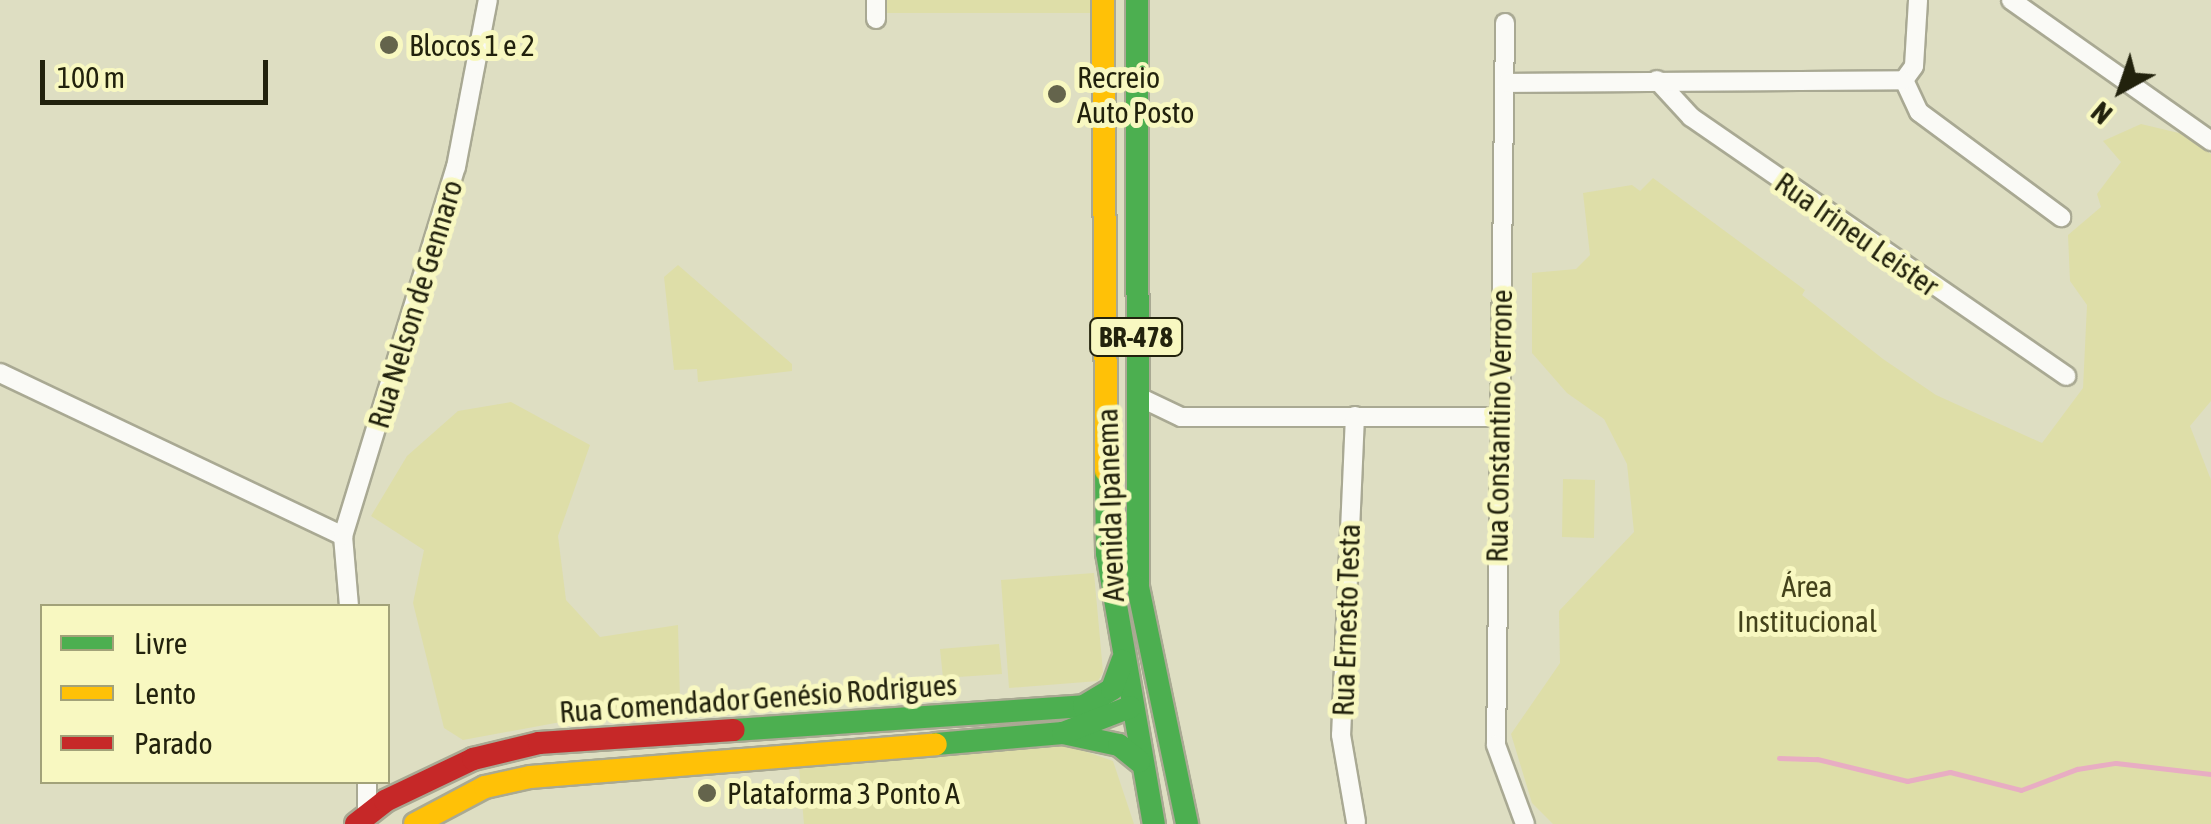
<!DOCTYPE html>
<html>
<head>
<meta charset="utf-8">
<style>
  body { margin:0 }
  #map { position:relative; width:2211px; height:824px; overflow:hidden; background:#dedec2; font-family:"Asap Condensed",sans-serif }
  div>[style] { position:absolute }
  .green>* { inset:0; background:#dedea8 }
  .stream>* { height:5px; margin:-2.5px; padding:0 2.5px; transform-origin:2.5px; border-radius:2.5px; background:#e8adc3 }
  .roads { filter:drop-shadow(2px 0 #a9a993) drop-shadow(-2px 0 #a9a993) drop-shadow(0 2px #a9a993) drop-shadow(0 -2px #a9a993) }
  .street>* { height:18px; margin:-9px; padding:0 9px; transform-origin:9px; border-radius:9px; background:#fafaf6 }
  .fast>* { height:22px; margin:-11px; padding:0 11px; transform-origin:11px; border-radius:11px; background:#4caf50 }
  .slow>* { height:22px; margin:-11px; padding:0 11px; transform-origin:11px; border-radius:11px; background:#ffc107 }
  .jam>* { height:22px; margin:-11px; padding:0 11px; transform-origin:11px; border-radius:11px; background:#c62828 }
  .dots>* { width:28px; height:28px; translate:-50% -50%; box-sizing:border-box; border:5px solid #f8f8c1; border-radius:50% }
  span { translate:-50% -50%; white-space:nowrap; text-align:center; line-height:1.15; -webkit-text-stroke:10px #f8f8c1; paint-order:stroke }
  .shield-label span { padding:2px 8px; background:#f8f8c1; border:2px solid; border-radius:8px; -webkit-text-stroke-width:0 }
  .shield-label { font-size:28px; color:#22220d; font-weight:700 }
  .poi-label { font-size:30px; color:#22220d }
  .left { translate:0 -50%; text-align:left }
  .street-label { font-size:30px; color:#22220d }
  .park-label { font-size:30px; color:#43421b }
  .legend { position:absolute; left:40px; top:604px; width:350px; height:180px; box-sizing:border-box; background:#f8f8c1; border:2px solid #a2a279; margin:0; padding:12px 18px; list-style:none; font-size:30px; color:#22220d }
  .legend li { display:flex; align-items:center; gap:20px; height:50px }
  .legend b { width:50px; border:2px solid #a2a279 }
  .north { position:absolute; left:2071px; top:40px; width:100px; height:100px; -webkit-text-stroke:8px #f8f8c1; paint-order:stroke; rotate:220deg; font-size:28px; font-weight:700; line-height:40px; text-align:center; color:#22220d }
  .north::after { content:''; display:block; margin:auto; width:35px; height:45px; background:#22220d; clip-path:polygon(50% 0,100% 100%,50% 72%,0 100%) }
  .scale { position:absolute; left:40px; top:60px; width:228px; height:45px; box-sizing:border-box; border:5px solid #22220d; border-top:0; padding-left:12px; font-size:30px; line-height:35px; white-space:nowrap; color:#22220d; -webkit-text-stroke:8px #f8f8c1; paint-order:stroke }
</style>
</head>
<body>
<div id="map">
  <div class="green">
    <i style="clip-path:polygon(887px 0,1093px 0,1093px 13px,887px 13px)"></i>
    <i style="clip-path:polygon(2141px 124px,2183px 134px,2211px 154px,2211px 401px,2190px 426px,2211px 480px,2211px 824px,1553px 824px,1532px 803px,1511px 734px,1560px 663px,1559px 611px,1634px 532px,1627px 464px,1604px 419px,1567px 393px,1532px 353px,1532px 273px,1576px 269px,1590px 255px,1583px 193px,1632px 185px,1640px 191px,1653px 178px,1805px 290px,1802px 295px,1883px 359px,1936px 395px,2042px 443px,2083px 388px,2087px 305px,2070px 281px,2068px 235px,2101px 207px,2097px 194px,2121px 162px,2103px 141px)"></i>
    <i style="clip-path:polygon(678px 265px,792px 364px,792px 371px,698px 382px,697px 369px,674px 370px,664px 277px)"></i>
    <i style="clip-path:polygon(511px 402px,590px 445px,558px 536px,566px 600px,600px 637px,678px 625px,680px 700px,463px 740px,444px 728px,413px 603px,424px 550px,371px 516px,407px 456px,458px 411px)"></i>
    <i style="clip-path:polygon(1563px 479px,1595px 480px,1594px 538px,1562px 537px)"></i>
    <i style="clip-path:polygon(1094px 573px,1103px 672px,1098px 681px,1009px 688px,1001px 580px)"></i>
    <i style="clip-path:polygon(999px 644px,1002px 674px,943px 678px,940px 649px)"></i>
    <i style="clip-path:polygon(1067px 745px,1113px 761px,1134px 824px,804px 824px,799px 766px)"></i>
  </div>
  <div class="stream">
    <i style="left:1779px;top:758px;width:38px;rotate:2deg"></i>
    <i style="left:1817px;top:759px;width:93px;rotate:13.7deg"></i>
    <i style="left:1907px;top:781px;width:44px;rotate:-11.8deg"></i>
    <i style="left:1950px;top:772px;width:73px;rotate:14.2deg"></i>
    <i style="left:2021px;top:790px;width:60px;rotate:-20.6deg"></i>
    <i style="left:2077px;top:769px;width:39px;rotate:-9deg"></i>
    <i style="left:2116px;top:763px;width:96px;rotate:6.6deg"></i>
  </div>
  <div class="roads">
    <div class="street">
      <i style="left:876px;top:0;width:19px;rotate:90deg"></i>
      <i style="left:2011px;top:0;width:245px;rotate:35.2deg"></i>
      <i style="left:1505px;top:23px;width:722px;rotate:90.71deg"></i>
      <i style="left:1496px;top:745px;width:84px;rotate:69.8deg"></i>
      <i style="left:1657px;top:80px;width:50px;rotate:47.4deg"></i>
      <i style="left:1691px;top:117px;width:456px;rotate:34.6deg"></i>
      <i style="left:1904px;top:80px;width:35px;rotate:65deg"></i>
      <i style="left:1919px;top:112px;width:177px;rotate:36.5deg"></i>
      <i style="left:1904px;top:80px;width:17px;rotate:-54deg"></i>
      <i style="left:1914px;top:66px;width:66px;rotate:-86.5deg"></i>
      <i style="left:1506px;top:83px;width:398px;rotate:-0.4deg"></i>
      <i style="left:0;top:373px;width:380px;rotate:25.4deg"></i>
      <i style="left:1137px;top:396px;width:49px;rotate:25.5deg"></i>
      <i style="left:1181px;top:417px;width:316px"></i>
      <i style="left:1355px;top:416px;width:319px;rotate:92.5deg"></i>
      <i style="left:1341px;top:735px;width:88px;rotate:80.2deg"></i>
      <i style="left:349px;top:606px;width:70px;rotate:-94.9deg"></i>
      <i style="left:343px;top:536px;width:386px;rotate:-73deg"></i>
      <i style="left:456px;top:167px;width:170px;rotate:-79.2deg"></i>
      <i style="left:367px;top:813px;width:31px;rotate:-90deg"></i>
    </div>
    <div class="fast">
      <i style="left:1137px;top:0;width:587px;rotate:89.9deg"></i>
      <i style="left:1138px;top:587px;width:242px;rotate:78.3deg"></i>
      <i style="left:1106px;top:471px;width:82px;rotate:89.3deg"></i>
      <i style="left:1107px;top:553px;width:275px;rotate:80.2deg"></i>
      <i style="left:734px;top:730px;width:351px;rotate:-3.9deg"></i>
      <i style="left:1084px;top:706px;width:33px;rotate:-31deg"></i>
      <i style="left:1112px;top:689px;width:30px;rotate:-70deg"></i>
      <i style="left:1063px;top:733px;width:57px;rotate:12.1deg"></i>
      <i style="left:1119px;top:745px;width:26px;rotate:39deg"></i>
      <i style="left:936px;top:744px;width:127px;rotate:-5deg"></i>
      <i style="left:1063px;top:733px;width:72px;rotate:-21.2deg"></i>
    </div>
    <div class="slow">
      <i style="left:1103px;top:0;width:471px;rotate:89.6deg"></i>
      <i style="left:415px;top:824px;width:79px;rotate:-27.9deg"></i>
      <i style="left:485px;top:787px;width:46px;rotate:-12.5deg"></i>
      <i style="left:530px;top:777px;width:407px;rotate:-4.6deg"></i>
    </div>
    <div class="jam">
      <i style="left:356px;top:824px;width:37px;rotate:-38deg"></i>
      <i style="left:385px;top:801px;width:98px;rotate:-25.5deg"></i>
      <i style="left:473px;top:759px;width:68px;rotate:-13.6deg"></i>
      <i style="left:539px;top:743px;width:195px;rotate:-3.8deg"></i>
    </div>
  </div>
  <div class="dots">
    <i style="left:389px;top:45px;background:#64644c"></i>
    <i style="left:1057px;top:94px;background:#64644c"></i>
    <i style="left:707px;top:793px;background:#64644c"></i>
  </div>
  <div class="shield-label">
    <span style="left:1136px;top:337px">BR-478</span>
  </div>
  <div class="poi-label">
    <span class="left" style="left:409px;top:45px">Blocos 1 e 2</span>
    <span class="left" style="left:1077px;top:94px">Recreio<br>Auto Posto</span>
    <span class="left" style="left:727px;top:793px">Plataforma 3 Ponto A</span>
  </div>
  <div class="street-label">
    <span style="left:1857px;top:234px;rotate:35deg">Rua Irineu Leister</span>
    <span style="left:415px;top:304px;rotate:-73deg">Rua Nelson de Gennaro</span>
    <span style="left:1499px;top:426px;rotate:-89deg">Rua Constantino Verrone</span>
    <span style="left:1110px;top:505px;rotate:-92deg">Avenida Ipanema</span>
    <span style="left:1346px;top:620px;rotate:-88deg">Rua Ernesto Testa</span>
    <span style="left:758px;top:698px;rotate:-4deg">Rua Comendador Genésio Rodrigues</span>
  </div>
  <div class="park-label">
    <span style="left:1807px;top:603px">Área<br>Institucional</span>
  </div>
  <ul class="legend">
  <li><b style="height:12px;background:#4caf50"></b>Livre</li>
  <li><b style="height:12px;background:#ffc107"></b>Lento</li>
  <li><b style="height:12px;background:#c62828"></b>Parado</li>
  </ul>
  <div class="north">N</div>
  <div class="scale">100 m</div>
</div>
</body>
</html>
